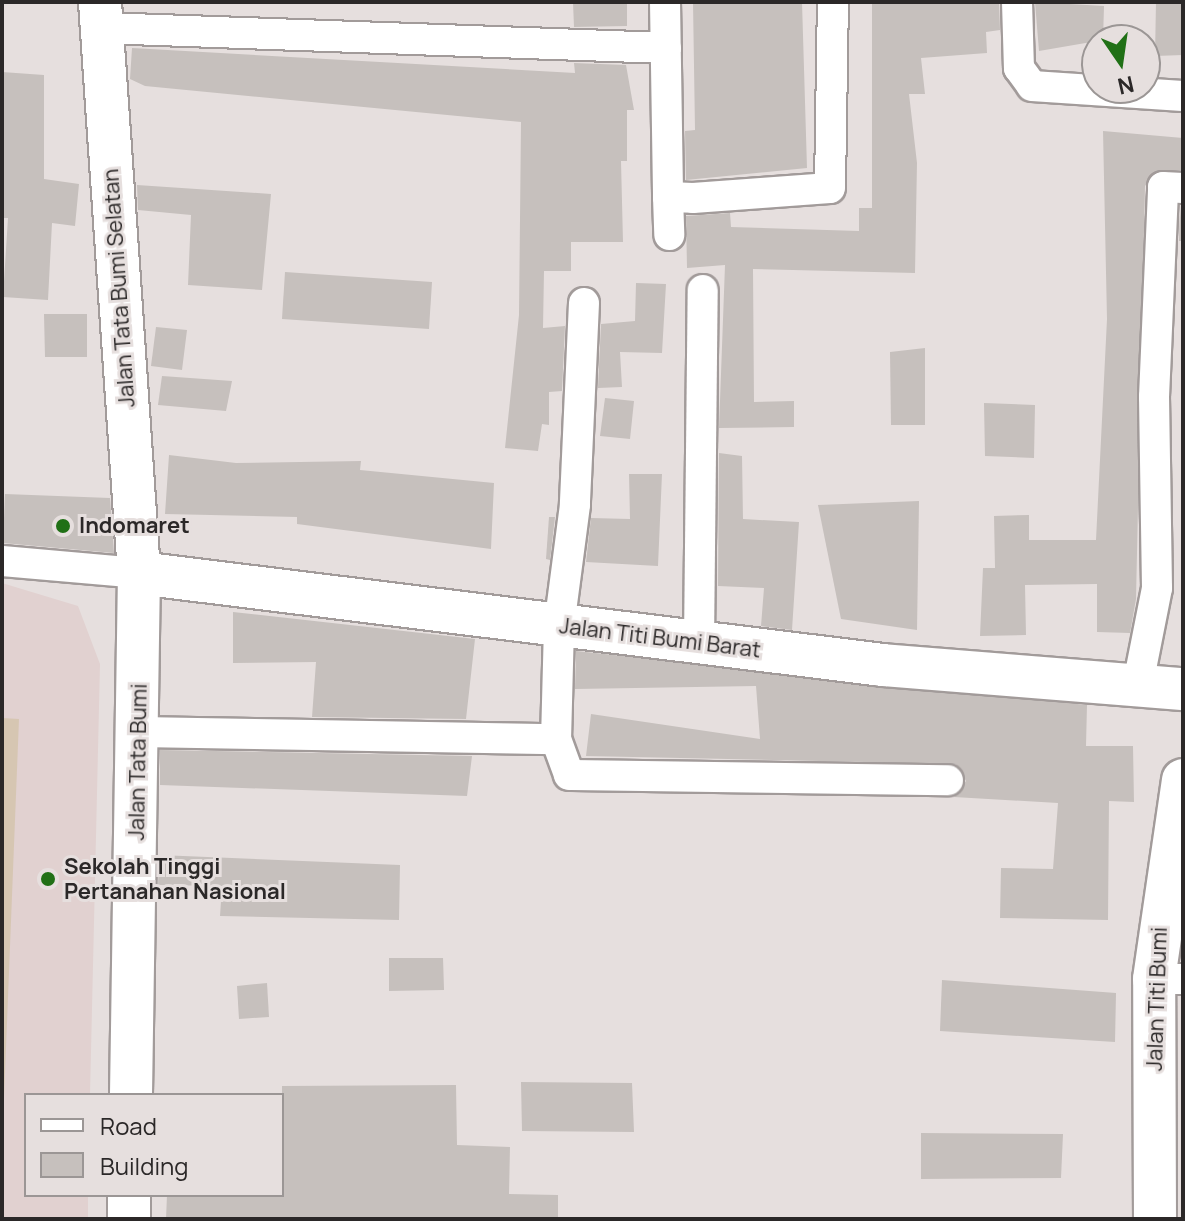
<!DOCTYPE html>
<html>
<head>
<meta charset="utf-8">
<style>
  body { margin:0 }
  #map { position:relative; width:1185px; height:1221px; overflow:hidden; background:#e6dfde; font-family:Manrope,sans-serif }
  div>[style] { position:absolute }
  .built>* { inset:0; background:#e1d1d0 }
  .green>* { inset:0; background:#d6c6b2 }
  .building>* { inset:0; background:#c6c0bd }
  .roads { filter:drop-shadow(2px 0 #a29b9a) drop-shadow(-2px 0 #a29b9a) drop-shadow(0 2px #a29b9a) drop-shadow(0 -2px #a29b9a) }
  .street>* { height:30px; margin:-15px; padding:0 15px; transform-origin:15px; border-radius:15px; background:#fff }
  .secondary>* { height:42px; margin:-21px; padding:0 21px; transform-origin:21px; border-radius:21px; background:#fff }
  .dots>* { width:22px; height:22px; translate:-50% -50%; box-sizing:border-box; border:4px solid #e6dfde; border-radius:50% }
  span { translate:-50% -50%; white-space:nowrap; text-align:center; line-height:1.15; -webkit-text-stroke:6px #e6dfde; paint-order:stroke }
  .street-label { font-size:22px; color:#2b2828 }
  .poi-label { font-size:22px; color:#2b2828; font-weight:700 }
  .left { translate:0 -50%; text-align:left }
  .frame { position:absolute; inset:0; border:4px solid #2b2828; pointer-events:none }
  .legend { position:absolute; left:24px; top:1093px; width:260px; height:104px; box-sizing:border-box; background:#e6dfde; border:2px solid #9b9695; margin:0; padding:10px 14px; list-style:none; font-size:24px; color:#2b2828 }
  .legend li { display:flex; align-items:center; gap:16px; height:40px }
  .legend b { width:40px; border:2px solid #9b9695 }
  .north { position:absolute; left:1081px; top:24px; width:80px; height:80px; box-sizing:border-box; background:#e6dfde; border:2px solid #9b9695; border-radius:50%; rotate:167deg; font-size:22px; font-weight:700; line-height:32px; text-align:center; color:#2b2828 }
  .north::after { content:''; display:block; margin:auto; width:28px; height:36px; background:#207016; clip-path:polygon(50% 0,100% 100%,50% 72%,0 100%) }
</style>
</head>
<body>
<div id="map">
  <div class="built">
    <i style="clip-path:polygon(2px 583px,78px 606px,100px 664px,90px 1095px,26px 1095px,26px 1195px,88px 1195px,88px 1219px,2px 1219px)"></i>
  </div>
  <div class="green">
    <i style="clip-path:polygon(2px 718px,19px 719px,2px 1149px)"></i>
  </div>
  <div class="building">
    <i style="clip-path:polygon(573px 2px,627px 2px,627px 26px,574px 27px)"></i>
    <i style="clip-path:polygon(693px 2px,802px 2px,807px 168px,686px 180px,685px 131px,695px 130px)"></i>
    <i style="clip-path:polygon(872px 2px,999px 2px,1000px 30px,986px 32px,987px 53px,921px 58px,925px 94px,909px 94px,917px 163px,915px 273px,753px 269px,754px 402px,794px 401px,794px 427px,719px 428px,725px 265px,687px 268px,686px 216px,730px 213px,731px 227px,859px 231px,859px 208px,872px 208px)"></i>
    <i style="clip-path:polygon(1035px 2px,1104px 6px,1103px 40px,1039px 51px)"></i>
    <i style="clip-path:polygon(1156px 2px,1183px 4px,1183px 55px,1155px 56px)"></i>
    <i style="clip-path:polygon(132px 48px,575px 73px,574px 63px,626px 65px,634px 110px,627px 110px,627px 161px,621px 161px,623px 242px,571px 242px,571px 271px,544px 271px,543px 328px,565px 326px,562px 391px,549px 392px,549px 425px,542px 424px,538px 451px,505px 448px,519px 315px,521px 122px,145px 86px,130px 79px)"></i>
    <i style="clip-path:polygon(2px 72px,44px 75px,44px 179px,79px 184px,75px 226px,52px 223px,48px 300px,3px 297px,8px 218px,2px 218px)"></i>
    <i style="clip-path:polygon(1103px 131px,1183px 138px,1183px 170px,1156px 171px,1145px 186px,1136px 599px,1130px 633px,1097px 632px,1097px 584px,1025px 585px,1026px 635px,980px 636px,983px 568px,995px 568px,994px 516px,1029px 515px,1029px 540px,1096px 540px,1107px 319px)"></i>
    <i style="clip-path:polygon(137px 185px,271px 194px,262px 290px,188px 285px,191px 215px,138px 210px)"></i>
    <i style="clip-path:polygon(1180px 206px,1183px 241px,1179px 241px)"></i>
    <i style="clip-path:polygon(285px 272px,432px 282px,429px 329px,282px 319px)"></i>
    <i style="clip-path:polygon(636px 283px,666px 284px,662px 353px,620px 352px,622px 387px,598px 388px,601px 324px,635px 321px)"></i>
    <i style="clip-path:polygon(44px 314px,87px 314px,87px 357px,45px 357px)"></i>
    <i style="clip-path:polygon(156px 327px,187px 330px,182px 370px,151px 366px)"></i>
    <i style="clip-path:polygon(925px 348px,925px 425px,891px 425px,890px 352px)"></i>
    <i style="clip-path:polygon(162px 376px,232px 381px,226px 411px,158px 405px)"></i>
    <i style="clip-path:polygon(605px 398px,634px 401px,630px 439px,600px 436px)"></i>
    <i style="clip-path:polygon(984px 403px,1035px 405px,1034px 458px,985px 456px)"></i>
    <i style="clip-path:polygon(719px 453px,742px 456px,743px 519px,799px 522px,792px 630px,761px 626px,764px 588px,718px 586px)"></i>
    <i style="clip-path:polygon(169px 455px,236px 463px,361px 461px,360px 470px,494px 483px,491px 549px,297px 524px,297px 517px,165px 514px)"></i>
    <i style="clip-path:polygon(629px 474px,662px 474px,658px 566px,586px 562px,591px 518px,630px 519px)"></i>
    <i style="clip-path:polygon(5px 494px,110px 498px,114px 553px,3px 543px)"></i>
    <i style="clip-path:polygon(919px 501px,917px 630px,841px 619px,818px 505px)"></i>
    <i style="clip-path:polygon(549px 517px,555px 517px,550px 560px,546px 559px)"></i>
    <i style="clip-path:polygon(233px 612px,475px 639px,466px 719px,312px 717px,316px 662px,233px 663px)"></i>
    <i style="clip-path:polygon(576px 651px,1087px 705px,1086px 746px,1133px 746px,1134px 802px,1109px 801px,1108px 920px,1000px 918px,1001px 868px,1053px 869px,1058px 803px,954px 797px,966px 781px,956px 764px,586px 756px,591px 714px,760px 739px,756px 686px,575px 689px)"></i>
    <i style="clip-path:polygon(160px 750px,472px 756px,467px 796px,160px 785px)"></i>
    <i style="clip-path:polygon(159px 855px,400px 865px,399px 920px,220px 916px,222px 886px,158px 885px)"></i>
    <i style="clip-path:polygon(389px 958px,443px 958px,444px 990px,389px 991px)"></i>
    <i style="clip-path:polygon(942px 980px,1116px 993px,1115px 1042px,940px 1031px)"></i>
    <i style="clip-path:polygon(267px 983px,269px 1017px,239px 1019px,237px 986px)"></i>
    <i style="clip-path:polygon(521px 1082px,632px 1083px,634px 1132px,522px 1131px)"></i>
    <i style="clip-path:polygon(456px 1085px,457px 1145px,510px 1147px,509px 1194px,558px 1195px,558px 1219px,166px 1219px,167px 1195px,282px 1195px,282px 1086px)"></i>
    <i style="clip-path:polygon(921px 1133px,1063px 1134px,1061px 1178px,921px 1179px)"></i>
  </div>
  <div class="roads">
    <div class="street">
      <i style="left:665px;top:2px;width:195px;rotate:89.1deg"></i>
      <i style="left:668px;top:197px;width:25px;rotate:2deg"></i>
      <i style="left:693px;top:198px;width:137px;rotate:-4.2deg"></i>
      <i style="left:830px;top:188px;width:186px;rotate:-89.1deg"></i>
      <i style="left:1017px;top:2px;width:66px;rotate:88.3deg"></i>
      <i style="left:1019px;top:68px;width:22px;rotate:54deg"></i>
      <i style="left:1032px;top:86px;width:151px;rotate:3.8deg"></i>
      <i style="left:102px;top:28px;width:564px;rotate:2.03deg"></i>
      <i style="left:668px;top:197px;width:38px;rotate:88deg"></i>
      <i style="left:584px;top:303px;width:202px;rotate:92.6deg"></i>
      <i style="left:575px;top:505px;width:122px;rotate:97.5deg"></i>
      <i style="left:559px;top:626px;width:113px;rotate:91.5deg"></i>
      <i style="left:556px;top:739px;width:38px;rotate:70deg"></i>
      <i style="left:569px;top:775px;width:379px;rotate:0.8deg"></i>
      <i style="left:2px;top:561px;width:138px;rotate:5deg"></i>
      <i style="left:699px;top:643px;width:353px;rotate:-89.4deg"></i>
      <i style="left:1138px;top:684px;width:98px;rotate:-78.8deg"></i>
      <i style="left:1157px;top:588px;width:191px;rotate:-90.9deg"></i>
      <i style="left:1154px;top:397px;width:210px;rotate:-87.5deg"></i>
      <i style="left:1163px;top:187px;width:20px;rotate:3deg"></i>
      <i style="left:140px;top:732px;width:416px;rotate:1deg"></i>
      <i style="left:1154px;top:979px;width:29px"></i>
    </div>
    <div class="secondary">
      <i style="left:100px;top:2px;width:572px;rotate:86.09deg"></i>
      <i style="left:139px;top:573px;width:522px;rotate:90.88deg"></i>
      <i style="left:139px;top:573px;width:750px;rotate:7.05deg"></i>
      <i style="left:883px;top:665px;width:301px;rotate:4.6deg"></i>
      <i style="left:129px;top:1219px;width:24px;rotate:-90deg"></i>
      <i style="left:1155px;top:1219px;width:240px;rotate:-90.2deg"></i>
      <i style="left:1154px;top:979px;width:201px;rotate:-81.7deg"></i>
    </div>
  </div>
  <div class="dots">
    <i style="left:63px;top:526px;background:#207016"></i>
    <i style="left:48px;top:879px;background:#207016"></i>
  </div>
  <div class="street-label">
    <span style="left:119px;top:288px;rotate:-94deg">Jalan Tata Bumi Selatan</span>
    <span style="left:660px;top:638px;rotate:7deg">Jalan Titi Bumi Barat</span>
    <span style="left:138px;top:762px;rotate:-89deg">Jalan Tata Bumi</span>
    <span style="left:1157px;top:999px;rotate:-88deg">Jalan Titi Bumi</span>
  </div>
  <div class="poi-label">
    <span class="left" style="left:79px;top:526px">Indomaret</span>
    <span class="left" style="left:64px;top:879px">Sekolah Tinggi<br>Pertanahan Nasional</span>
  </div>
  <div class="frame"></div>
  <ul class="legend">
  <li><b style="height:10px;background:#fff"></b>Road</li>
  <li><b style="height:22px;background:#c6c0bd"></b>Building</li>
  </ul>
  <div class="north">N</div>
</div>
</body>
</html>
